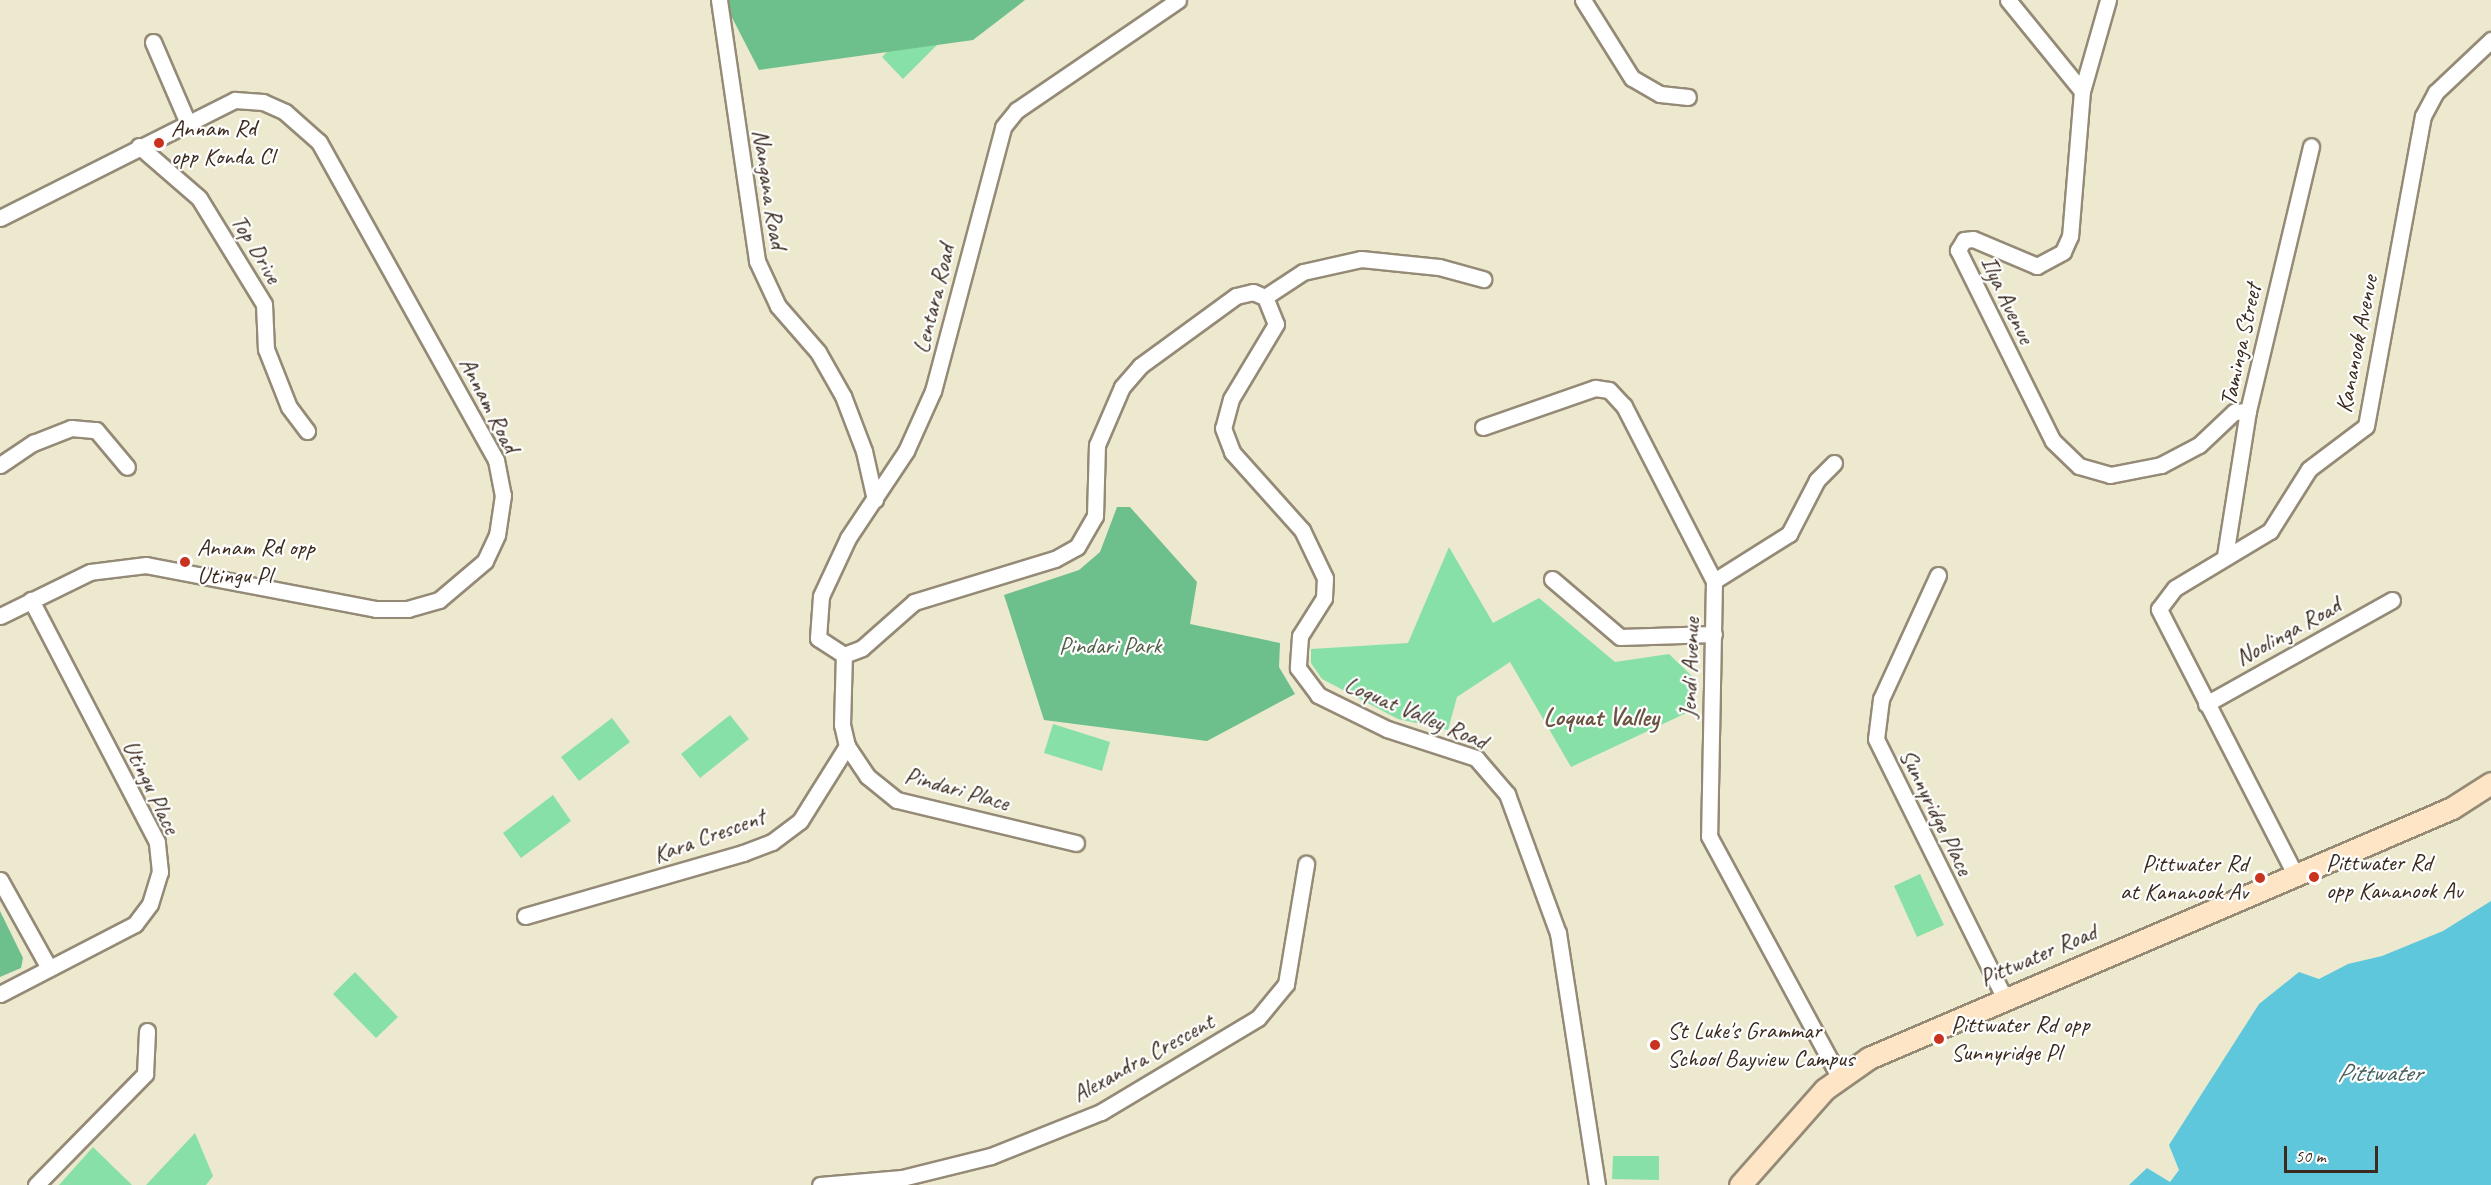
<!DOCTYPE html>
<html>
<head>
<meta charset="utf-8">
<style>
  body { margin:0 }
  #map { position:relative; width:2491px; height:1185px; overflow:hidden; background:#ede9cf; font-family:Caveat,sans-serif }
  div>[style] { position:absolute }
  .green>* { inset:0; background:#87e1a6 }
  .forest>* { inset:0; background:#6dbf8b }
  .water>* { inset:0; background:#5fc7db }
  .roads { filter:drop-shadow(2px 0 #948a76) drop-shadow(-2px 0 #948a76) drop-shadow(0 2px #948a76) drop-shadow(0 -2px #948a76) }
  .minor>* { height:15px; margin:-7.5px; padding:0 7.5px; transform-origin:7.5px; border-radius:7.5px; background:#fff }
  .secondary>* { height:21px; margin:-10.5px; padding:0 10.5px; transform-origin:10.5px; border-radius:10.5px; background:#fde5c5 }
  .dots>* { width:16px; height:16px; translate:-50% -50%; box-sizing:border-box; border:3px solid #fff; border-radius:50% }
  span { translate:-50% -50%; white-space:nowrap; text-align:center; line-height:1.15; -webkit-text-stroke:4.5px #fff; paint-order:stroke }
  .poi-label { font-size:24px; color:#3b2a1e }
  .left { translate:0 -50%; text-align:left }
  .right { translate:-100% -50%; text-align:right }
  .street-label { font-size:24px; color:#3b2a1e }
  .park-label { font-size:24px; color:#526147 }
  .neighbourhood-label { font-size:26px; color:#6b5440; font-weight:700 }
  .water-label { font-size:26px; color:#486160; font-style:italic }
  .scale { position:absolute; left:2284px; top:1146px; width:94px; height:27px; box-sizing:border-box; border:3px solid #3b2a1e; border-top:0; padding-left:8px; font-size:18px; line-height:21px; white-space:nowrap; color:#3b2a1e; -webkit-text-stroke:4px #fff; paint-order:stroke }
</style>
</head>
<body>
<div id="map">
  <div class="green">
    <i style="clip-path:polygon(926px 12px,948px 34px,903px 79px,882px 57px)"></i>
    <i style="clip-path:polygon(1449px 547px,1493px 623px,1539px 598px,1615px 662px,1669px 654px,1695px 679px,1695px 709px,1571px 767px,1510px 662px,1457px 697px,1448px 730px,1398px 719px,1322px 679px,1311px 663px,1311px 649px,1408px 643px)"></i>
    <i style="clip-path:polygon(730px 715px,749px 739px,700px 778px,681px 754px)"></i>
    <i style="clip-path:polygon(612px 718px,630px 742px,579px 781px,561px 757px)"></i>
    <i style="clip-path:polygon(1053px 724px,1110px 742px,1102px 771px,1044px 753px)"></i>
    <i style="clip-path:polygon(553px 795px,571px 821px,521px 858px,503px 833px)"></i>
    <i style="clip-path:polygon(1920px 874px,1944px 925px,1917px 937px,1894px 886px)"></i>
    <i style="clip-path:polygon(355px 972px,398px 1017px,376px 1038px,333px 994px)"></i>
    <i style="clip-path:polygon(195px 1133px,213px 1176px,206px 1185px,146px 1185px)"></i>
    <i style="clip-path:polygon(93px 1147px,132px 1185px,59px 1185px)"></i>
    <i style="clip-path:polygon(1613px 1156px,1659px 1156px,1659px 1180px,1612px 1179px)"></i>
  </div>
  <div class="forest">
    <i style="clip-path:polygon(723px 0,1025px 0,973px 40px,759px 70px)"></i>
    <i style="clip-path:polygon(1117px 507px,1130px 507px,1197px 582px,1190px 624px,1280px 643px,1279px 667px,1295px 694px,1207px 741px,1044px 720px,1004px 595px,1079px 570px,1100px 552px)"></i>
    <i style="clip-path:polygon(0 911px,23px 958px,21px 968px,0 977px)"></i>
  </div>
  <div class="water">
    <i style="clip-path:polygon(2491px 901px,2491px 1185px,2129px 1185px,2147px 1168px,2170px 1182px,2179px 1170px,2169px 1145px,2259px 1004px,2299px 972px,2319px 979px,2348px 964px,2382px 956px,2443px 931px)"></i>
  </div>
  <div class="roads">
    <div class="minor">
      <i style="left:719px;top:0;width:264px;rotate:81.7deg"></i>
      <i style="left:757px;top:261px;width:50px;rotate:65deg"></i>
      <i style="left:778px;top:306px;width:61px;rotate:49deg"></i>
      <i style="left:818px;top:352px;width:51px;rotate:60.4deg"></i>
      <i style="left:843px;top:396px;width:59px;rotate:69.1deg"></i>
      <i style="left:864px;top:451px;width:50px;rotate:77.3deg"></i>
      <i style="left:1583px;top:0;width:92px;rotate:57.9deg"></i>
      <i style="left:1632px;top:78px;width:32px;rotate:30deg"></i>
      <i style="left:1660px;top:94px;width:28px;rotate:6deg"></i>
      <i style="left:2008px;top:0;width:117px;rotate:50.9deg"></i>
      <i style="left:2108px;top:0;width:95px;rotate:105.9deg"></i>
      <i style="left:2082px;top:91px;width:145px;rotate:94.7deg"></i>
      <i style="left:2070px;top:236px;width:17px;rotate:114deg"></i>
      <i style="left:2063px;top:252px;width:30px;rotate:152deg"></i>
      <i style="left:2037px;top:266px;width:69px;rotate:-157.1deg"></i>
      <i style="left:1973px;top:239px;width:9px;rotate:174deg"></i>
      <i style="left:1964px;top:240px;width:12px;rotate:121deg"></i>
      <i style="left:1958px;top:250px;width:213px;rotate:63.6deg"></i>
      <i style="left:2053px;top:441px;width:36px;rotate:44deg"></i>
      <i style="left:2079px;top:466px;width:32px;rotate:16deg"></i>
      <i style="left:2110px;top:475px;width:52px;rotate:-11.1deg"></i>
      <i style="left:2161px;top:465px;width:43px;rotate:-27.8deg"></i>
      <i style="left:2199px;top:445px;width:48px;rotate:-43.3deg"></i>
      <i style="left:2234px;top:412px;width:14px;rotate:-4deg"></i>
      <i style="left:153px;top:42px;width:86px;rotate:66.7deg"></i>
      <i style="left:139px;top:146px;width:79px;rotate:40.9deg"></i>
      <i style="left:199px;top:198px;width:124px;rotate:58.5deg"></i>
      <i style="left:264px;top:304px;width:45px;rotate:87.5deg"></i>
      <i style="left:266px;top:349px;width:62px;rotate:68.4deg"></i>
      <i style="left:289px;top:407px;width:30px;rotate:53deg"></i>
      <i style="left:0;top:218px;width:263px;rotate:-26.7deg"></i>
      <i style="left:235px;top:100px;width:28px;rotate:4deg"></i>
      <i style="left:263px;top:102px;width:24px;rotate:24deg"></i>
      <i style="left:285px;top:112px;width:45px;rotate:41.4deg"></i>
      <i style="left:319px;top:142px;width:364px;rotate:60.9deg"></i>
      <i style="left:496px;top:460px;width:36px;rotate:79deg"></i>
      <i style="left:503px;top:495px;width:40px;rotate:98.5deg"></i>
      <i style="left:497px;top:535px;width:29px;rotate:115deg"></i>
      <i style="left:485px;top:561px;width:60px;rotate:139.7deg"></i>
      <i style="left:439px;top:600px;width:32px;rotate:164deg"></i>
      <i style="left:408px;top:609px;width:32px;rotate:180deg"></i>
      <i style="left:376px;top:609px;width:234px;rotate:-169.2deg"></i>
      <i style="left:146px;top:565px;width:56px;rotate:172.9deg"></i>
      <i style="left:90px;top:572px;width:100px;rotate:153.9deg"></i>
      <i style="left:1265px;top:297px;width:45px;rotate:-33.3deg"></i>
      <i style="left:1303px;top:272px;width:59px;rotate:-12.6deg"></i>
      <i style="left:1361px;top:259px;width:78px;rotate:5.9deg"></i>
      <i style="left:1439px;top:267px;width:46px;rotate:15.3deg"></i>
      <i style="left:1483px;top:427px;width:119px;rotate:-19.2deg"></i>
      <i style="left:1595px;top:388px;width:14px;rotate:8deg"></i>
      <i style="left:1609px;top:390px;width:22px;rotate:47deg"></i>
      <i style="left:1624px;top:406px;width:197px;rotate:62.8deg"></i>
      <i style="left:1714px;top:581px;width:255px;rotate:91.1deg"></i>
      <i style="left:1709px;top:836px;width:273px;rotate:61.6deg"></i>
      <i style="left:0;top:465px;width:40px;rotate:-34deg"></i>
      <i style="left:33px;top:443px;width:41px;rotate:-21.5deg"></i>
      <i style="left:71px;top:428px;width:25px;rotate:5deg"></i>
      <i style="left:96px;top:430px;width:48px;rotate:50deg"></i>
      <i style="left:2225px;top:556px;width:147px;rotate:-81deg"></i>
      <i style="left:2248px;top:411px;width:272px;rotate:-76.6deg"></i>
      <i style="left:1938px;top:575px;width:136px;rotate:114.7deg"></i>
      <i style="left:1881px;top:699px;width:40px;rotate:97.1deg"></i>
      <i style="left:1876px;top:739px;width:288px;rotate:63.6deg"></i>
      <i style="left:1552px;top:579px;width:89px;rotate:40.5deg"></i>
      <i style="left:1620px;top:637px;width:94px;rotate:-1.8deg"></i>
      <i style="left:1714px;top:581px;width:89px;rotate:-32.1deg"></i>
      <i style="left:1789px;top:534px;width:61px;rotate:-62.6deg"></i>
      <i style="left:1817px;top:480px;width:24px;rotate:-45deg"></i>
      <i style="left:844px;top:655px;width:19px;rotate:-21deg"></i>
      <i style="left:862px;top:648px;width:69px;rotate:-41.5deg"></i>
      <i style="left:914px;top:602px;width:147px;rotate:-17deg"></i>
      <i style="left:1055px;top:559px;width:25px;rotate:-29deg"></i>
      <i style="left:1077px;top:547px;width:36px;rotate:-60deg"></i>
      <i style="left:1095px;top:516px;width:71px;rotate:-88.4deg"></i>
      <i style="left:1097px;top:445px;width:63px;rotate:-66.7deg"></i>
      <i style="left:1122px;top:387px;width:28px;rotate:-49deg"></i>
      <i style="left:1140px;top:366px;width:119px;rotate:-36.1deg"></i>
      <i style="left:1236px;top:296px;width:17px;rotate:-13deg"></i>
      <i style="left:1253px;top:292px;width:13px;rotate:23deg"></i>
      <i style="left:1265px;top:297px;width:29px;rotate:68deg"></i>
      <i style="left:1276px;top:324px;width:87px;rotate:121deg"></i>
      <i style="left:1231px;top:399px;width:30px;rotate:105deg"></i>
      <i style="left:1223px;top:428px;width:26px;rotate:69deg"></i>
      <i style="left:1232px;top:452px;width:105px;rotate:48.1deg"></i>
      <i style="left:1302px;top:530px;width:53px;rotate:64.4deg"></i>
      <i style="left:1325px;top:578px;width:20px;rotate:93deg"></i>
      <i style="left:1324px;top:598px;width:45px;rotate:122.3deg"></i>
      <i style="left:1300px;top:636px;width:32px;rotate:94deg"></i>
      <i style="left:1298px;top:668px;width:34px;rotate:53deg"></i>
      <i style="left:1318px;top:695px;width:77px;rotate:26.2deg"></i>
      <i style="left:1387px;top:729px;width:94px;rotate:18deg"></i>
      <i style="left:1476px;top:758px;width:48px;rotate:49.3deg"></i>
      <i style="left:1507px;top:794px;width:148px;rotate:69.9deg"></i>
      <i style="left:1558px;top:933px;width:255px;rotate:81.2deg"></i>
      <i style="left:844px;top:655px;width:31px;rotate:-147deg"></i>
      <i style="left:818px;top:638px;width:42px;rotate:-85.9deg"></i>
      <i style="left:821px;top:596px;width:64px;rotate:-65deg"></i>
      <i style="left:848px;top:538px;width:105px;rotate:-56.3deg"></i>
      <i style="left:906px;top:451px;width:66px;rotate:-65.8deg"></i>
      <i style="left:933px;top:391px;width:273px;rotate:-75.1deg"></i>
      <i style="left:1003px;top:127px;width:22px;rotate:-51deg"></i>
      <i style="left:1017px;top:110px;width:195px;rotate:-34.3deg"></i>
      <i style="left:2206px;top:704px;width:213px;rotate:-29.2deg"></i>
      <i style="left:847px;top:746px;width:36px;rotate:56deg"></i>
      <i style="left:867px;top:776px;width:38px;rotate:39deg"></i>
      <i style="left:897px;top:800px;width:184px;rotate:13.5deg"></i>
      <i style="left:2295px;top:874px;width:298px;rotate:-117.2deg"></i>
      <i style="left:2159px;top:609px;width:26px;rotate:-53deg"></i>
      <i style="left:2175px;top:588px;width:111px;rotate:-31deg"></i>
      <i style="left:2270px;top:531px;width:73px;rotate:-57.8deg"></i>
      <i style="left:2309px;top:469px;width:71px;rotate:-37deg"></i>
      <i style="left:2366px;top:426px;width:315px;rotate:-79.6deg"></i>
      <i style="left:2423px;top:116px;width:27px;rotate:-62deg"></i>
      <i style="left:2436px;top:92px;width:76px;rotate:-43.4deg"></i>
      <i style="left:0;top:880px;width:101px;rotate:60.9deg"></i>
      <i style="left:525px;top:916px;width:227px;rotate:-16.1deg"></i>
      <i style="left:743px;top:853px;width:31px;rotate:-21deg"></i>
      <i style="left:772px;top:842px;width:35px;rotate:-37deg"></i>
      <i style="left:800px;top:821px;width:89px;rotate:-57.9deg"></i>
      <i style="left:847px;top:746px;width:22px;rotate:-103deg"></i>
      <i style="left:842px;top:725px;width:70px;rotate:-88.4deg"></i>
      <i style="left:0;top:994px;width:152px;rotate:-27.4deg"></i>
      <i style="left:135px;top:924px;width:25px;rotate:-53deg"></i>
      <i style="left:150px;top:904px;width:34px;rotate:-73deg"></i>
      <i style="left:160px;top:872px;width:30px;rotate:-96deg"></i>
      <i style="left:157px;top:842px;width:273px;rotate:-117.5deg"></i>
      <i style="left:36px;top:1185px;width:156px;rotate:-45.5deg"></i>
      <i style="left:145px;top:1074px;width:43px;rotate:-87.3deg"></i>
      <i style="left:820px;top:1185px;width:82px;rotate:-4.9deg"></i>
      <i style="left:902px;top:1178px;width:92px;rotate:-13.9deg"></i>
      <i style="left:991px;top:1156px;width:118px;rotate:-21.8deg"></i>
      <i style="left:1101px;top:1112px;width:183px;rotate:-30.9deg"></i>
      <i style="left:1258px;top:1018px;width:44px;rotate:-50.5deg"></i>
      <i style="left:1286px;top:984px;width:122px;rotate:-80.5deg"></i>
    </div>
    <div class="secondary">
      <i style="left:1740px;top:1185px;width:128px;rotate:-48.5deg"></i>
      <i style="left:1825px;top:1089px;width:54px;rotate:-35.2deg"></i>
      <i style="left:1869px;top:1058px;width:634px;rotate:-23.21deg"></i>
      <i style="left:2452px;top:808px;width:46px;rotate:-32.7deg"></i>
    </div>
  </div>
  <div class="dots">
    <i style="left:159px;top:143px;background:#c8321e"></i>
    <i style="left:185px;top:562px;background:#c8321e"></i>
    <i style="left:2314px;top:877px;background:#c8321e"></i>
    <i style="left:2260px;top:878px;background:#c8321e"></i>
    <i style="left:1939px;top:1039px;background:#c8321e"></i>
    <i style="left:1655px;top:1045px;background:#c8321e"></i>
  </div>
  <div class="poi-label">
    <span class="left" style="left:171px;top:143px">Annam Rd<br>opp Konda Cl</span>
    <span class="left" style="left:197px;top:562px">Annam Rd opp<br>Utingu Pl</span>
    <span class="left" style="left:2326px;top:877px">Pittwater Rd<br>opp Kananook Av</span>
    <span class="right" style="left:2248px;top:878px">Pittwater Rd<br>at Kananook Av</span>
    <span class="left" style="left:1951px;top:1039px">Pittwater Rd opp<br>Sunnyridge Pl</span>
    <span class="left" style="left:1667px;top:1045px">St Luke's Grammar<br>School Bayview Campus</span>
  </div>
  <div class="street-label">
    <span style="left:769px;top:189px;rotate:81deg">Nangana Road</span>
    <span style="left:256px;top:249px;rotate:59deg">Top Drive</span>
    <span style="left:934px;top:299px;rotate:-76deg">Lentara Road</span>
    <span style="left:2007px;top:300px;rotate:64deg">Ilya Avenue</span>
    <span style="left:2357px;top:344px;rotate:-79deg">Kananook Avenue</span>
    <span style="left:2241px;top:345px;rotate:-78deg">Taminga Street</span>
    <span style="left:489px;top:405px;rotate:63deg">Annam Road</span>
    <span style="left:2288px;top:632px;rotate:-29deg">Noolinga Road</span>
    <span style="left:1690px;top:668px;rotate:-88deg">Jendi Avenue</span>
    <span style="left:1416px;top:713px;rotate:23deg">Loquat Valley Road</span>
    <span style="left:151px;top:787px;rotate:64deg">Utingu Place</span>
    <span style="left:957px;top:789px;rotate:16deg">Pindari Place</span>
    <span style="left:1936px;top:812px;rotate:64deg">Sunnyridge Place</span>
    <span style="left:709px;top:836px;rotate:-20deg">Kara Crescent</span>
    <span style="left:2038px;top:955px;rotate:-23deg">Pittwater Road</span>
    <span style="left:1143px;top:1058px;rotate:-29deg">Alexandra Crescent</span>
  </div>
  <div class="park-label">
    <span style="left:1110px;top:646px">Pindari Park</span>
  </div>
  <div class="neighbourhood-label">
    <span style="left:1601px;top:717px">Loquat Valley</span>
  </div>
  <div class="water-label">
    <span style="left:2379px;top:1073px">Pittwater</span>
  </div>
  <div class="scale">50 m</div>
</div>
</body>
</html>
